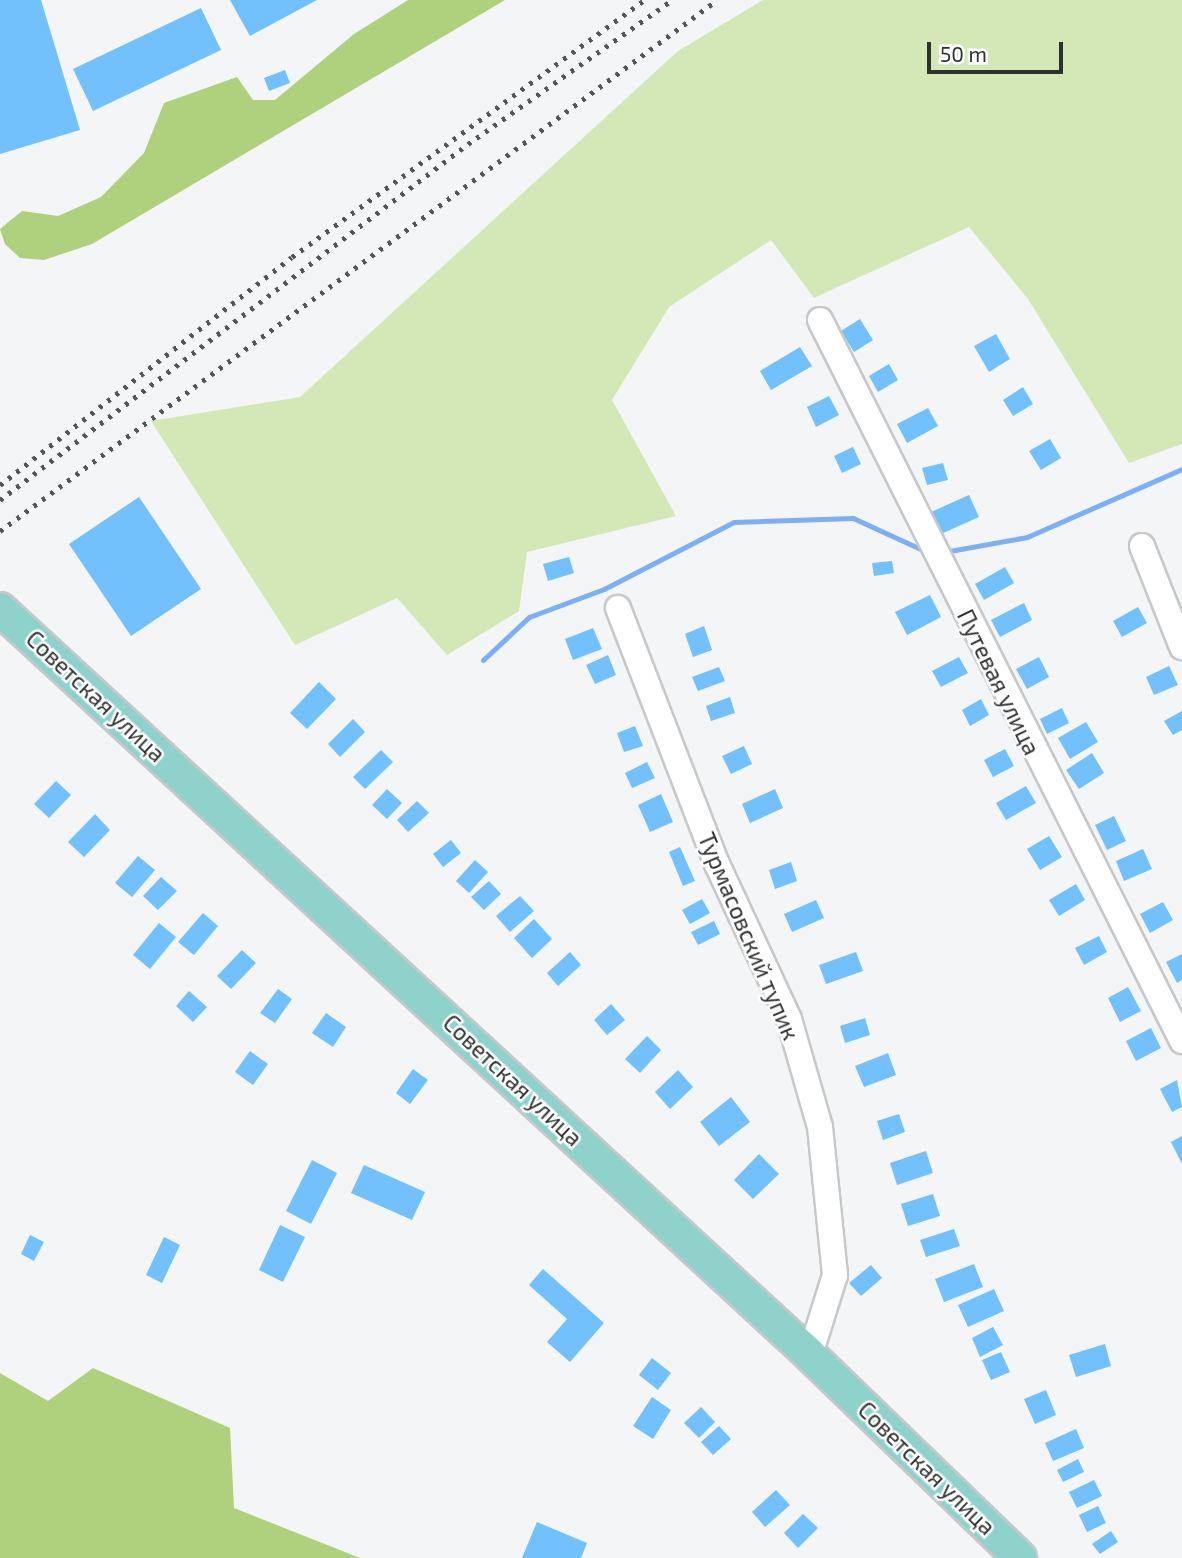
<!DOCTYPE html>
<html>
<head>
<meta charset="utf-8">
<style>
  body { margin:0 }
  #map { position:relative; width:1182px; height:1558px; overflow:hidden; background:#f3f5f7; font-family:"Exo 2",sans-serif }
  div>[style] { position:absolute }
  .green>* { inset:0; background:#d3e8b6 }
  .forest>* { inset:0; background:#afd07c }
  .stream>* { height:5px; margin:-2.5px; padding:0 2.5px; transform-origin:2.5px; border-radius:2.5px; background:#7daff5 }
  .building>* { inset:0; background:#72c1fc }
  .roads { filter:drop-shadow(2px 0 #c6c8ca) drop-shadow(-2px 0 #c6c8ca) drop-shadow(0 2px #c6c8ca) drop-shadow(0 -2px #c6c8ca) }
  .minor>* { height:24px; margin:-12px; padding:0 12px; transform-origin:12px; border-radius:12px; background:#fff }
  .major>* { height:32px; margin:-16px; padding:0 16px; transform-origin:16px; border-radius:16px; background:#8ed2cb }
  .rail>* { height:5px; margin-top:-2.5px; transform-origin:0; background:repeating-linear-gradient(90deg,#545555 0 3.5px,transparent 0 10.5px) }
  span { translate:-50% -50%; white-space:nowrap; text-align:center; line-height:1.15; -webkit-text-stroke:5px #fff; paint-order:stroke }
  .street-label { font-size:23px; color:#2f3030 }
  .scale { position:absolute; left:927px; top:42px; width:136px; height:32px; box-sizing:border-box; border:4px solid #2f3030; border-top:0; padding-left:9px; font-size:21px; line-height:24px; white-space:nowrap; color:#2f3030; -webkit-text-stroke:5px #fff; paint-order:stroke }
</style>
</head>
<body>
<div id="map">
  <div class="green">
    <i style="clip-path:polygon(763px 0,1182px 0,1182px 444px,1129px 463px,1028px 299px,969px 227px,814px 298px,771px 240px,669px 307px,612px 400px,676px 516px,527px 552px,519px 611px,447px 655px,397px 598px,295px 645px,151px 421px,300px 397px,678px 51px)"></i>
  </div>
  <div class="forest">
    <i style="clip-path:polygon(408px 0,505px 0,92px 244px,44px 260px,20px 258px,5px 244px,0 229px,22px 211px,58px 216px,101px 197px,144px 153px,164px 103px,237px 77px,253px 100px,275px 100px,354px 34px)"></i>
    <i style="clip-path:polygon(93px 1368px,230px 1428px,234px 1508px,360px 1558px,0 1558px,0 1373px,48px 1401px)"></i>
  </div>
  <div class="stream">
    <i style="left:944px;top:552px;width:84px;rotate:-10.2deg"></i>
    <i style="left:1027px;top:537px;width:169px;rotate:-23.7deg"></i>
    <i style="left:483px;top:660px;width:63px;rotate:-43.1deg"></i>
    <i style="left:529px;top:617px;width:80px;rotate:-20.5deg"></i>
    <i style="left:604px;top:589px;width:146px;rotate:-27.3deg"></i>
    <i style="left:734px;top:522px;width:119px;rotate:-1.9deg"></i>
    <i style="left:853px;top:518px;width:81px;rotate:24.7deg"></i>
  </div>
  <div class="building">
    <i style="clip-path:polygon(0 0,41px 0,80px 130px,0 154px)"></i>
    <i style="clip-path:polygon(230px 0,317px 0,250px 36px)"></i>
    <i style="clip-path:polygon(201px 8px,221px 50px,93px 111px,73px 69px)"></i>
    <i style="clip-path:polygon(285px 70px,290px 83px,269px 91px,264px 78px)"></i>
    <i style="clip-path:polygon(860px 319px,873px 340px,854px 352px,841px 331px)"></i>
    <i style="clip-path:polygon(996px 334px,1010px 359px,989px 372px,974px 346px)"></i>
    <i style="clip-path:polygon(800px 347px,812px 366px,771px 390px,760px 371px)"></i>
    <i style="clip-path:polygon(889px 364px,898px 380px,878px 392px,869px 376px)"></i>
    <i style="clip-path:polygon(1023px 387px,1033px 404px,1013px 416px,1003px 400px)"></i>
    <i style="clip-path:polygon(829px 396px,839px 415px,816px 427px,807px 407px)"></i>
    <i style="clip-path:polygon(928px 408px,938px 426px,907px 443px,897px 424px)"></i>
    <i style="clip-path:polygon(1050px 439px,1061px 458px,1041px 470px,1029px 451px)"></i>
    <i style="clip-path:polygon(853px 447px,861px 464px,842px 473px,834px 456px)"></i>
    <i style="clip-path:polygon(943px 463px,948px 480px,927px 485px,922px 468px)"></i>
    <i style="clip-path:polygon(969px 495px,979px 517px,941px 534px,931px 512px)"></i>
    <i style="clip-path:polygon(139px 497px,201px 589px,131px 636px,69px 544px)"></i>
    <i style="clip-path:polygon(569px 557px,574px 573px,548px 581px,543px 564px)"></i>
    <i style="clip-path:polygon(892px 561px,894px 573px,874px 576px,872px 563px)"></i>
    <i style="clip-path:polygon(1005px 567px,1014px 583px,984px 600px,975px 584px)"></i>
    <i style="clip-path:polygon(930px 595px,941px 617px,907px 635px,895px 612px)"></i>
    <i style="clip-path:polygon(1024px 603px,1032px 620px,1000px 637px,991px 620px)"></i>
    <i style="clip-path:polygon(1138px 607px,1147px 623px,1122px 637px,1113px 621px)"></i>
    <i style="clip-path:polygon(704px 626px,712px 650px,693px 657px,685px 634px)"></i>
    <i style="clip-path:polygon(593px 628px,602px 649px,573px 660px,565px 639px)"></i>
    <i style="clip-path:polygon(608px 655px,616px 675px,595px 684px,586px 665px)"></i>
    <i style="clip-path:polygon(959px 657px,968px 673px,941px 687px,932px 671px)"></i>
    <i style="clip-path:polygon(1039px 657px,1049px 677px,1027px 689px,1016px 669px)"></i>
    <i style="clip-path:polygon(1169px 666px,1178px 685px,1154px 695px,1146px 677px)"></i>
    <i style="clip-path:polygon(719px 667px,725px 681px,698px 691px,692px 677px)"></i>
    <i style="clip-path:polygon(319px 682px,336px 699px,307px 729px,290px 713px)"></i>
    <i style="clip-path:polygon(730px 697px,735px 713px,711px 721px,706px 706px)"></i>
    <i style="clip-path:polygon(981px 699px,989px 715px,970px 726px,962px 710px)"></i>
    <i style="clip-path:polygon(1062px 708px,1069px 723px,1047px 734px,1040px 719px)"></i>
    <i style="clip-path:polygon(1182px 711px,1182px 730px,1173px 735px,1164px 721px)"></i>
    <i style="clip-path:polygon(353px 719px,365px 732px,340px 757px,328px 744px)"></i>
    <i style="clip-path:polygon(1086px 722px,1098px 742px,1070px 759px,1058px 738px)"></i>
    <i style="clip-path:polygon(635px 726px,643px 746px,624px 752px,617px 733px)"></i>
    <i style="clip-path:polygon(744px 746px,752px 764px,731px 774px,722px 756px)"></i>
    <i style="clip-path:polygon(1005px 749px,1014px 766px,993px 777px,984px 760px)"></i>
    <i style="clip-path:polygon(381px 750px,393px 762px,365px 789px,353px 777px)"></i>
    <i style="clip-path:polygon(1092px 753px,1104px 773px,1079px 789px,1066px 770px)"></i>
    <i style="clip-path:polygon(647px 762px,655px 778px,632px 788px,625px 773px)"></i>
    <i style="clip-path:polygon(56px 781px,71px 795px,49px 818px,34px 804px)"></i>
    <i style="clip-path:polygon(1026px 786px,1036px 803px,1006px 820px,996px 803px)"></i>
    <i style="clip-path:polygon(387px 789px,402px 803px,387px 819px,372px 805px)"></i>
    <i style="clip-path:polygon(775px 789px,783px 808px,750px 823px,742px 804px)"></i>
    <i style="clip-path:polygon(661px 794px,673px 822px,650px 832px,638px 805px)"></i>
    <i style="clip-path:polygon(417px 801px,429px 813px,408px 832px,397px 820px)"></i>
    <i style="clip-path:polygon(95px 814px,110px 830px,84px 857px,68px 842px)"></i>
    <i style="clip-path:polygon(1114px 816px,1126px 841px,1107px 850px,1095px 825px)"></i>
    <i style="clip-path:polygon(1049px 836px,1062px 857px,1040px 870px,1027px 849px)"></i>
    <i style="clip-path:polygon(451px 840px,461px 853px,443px 867px,433px 854px)"></i>
    <i style="clip-path:polygon(680px 847px,695px 881px,683px 886px,669px 852px)"></i>
    <i style="clip-path:polygon(1143px 849px,1152px 869px,1124px 881px,1116px 861px)"></i>
    <i style="clip-path:polygon(138px 856px,155px 870px,132px 897px,115px 883px)"></i>
    <i style="clip-path:polygon(475px 860px,488px 872px,469px 893px,456px 881px)"></i>
    <i style="clip-path:polygon(791px 862px,797px 881px,775px 889px,769px 870px)"></i>
    <i style="clip-path:polygon(161px 877px,177px 891px,158px 910px,143px 896px)"></i>
    <i style="clip-path:polygon(489px 881px,501px 894px,484px 910px,471px 897px)"></i>
    <i style="clip-path:polygon(1076px 884px,1085px 900px,1059px 916px,1049px 900px)"></i>
    <i style="clip-path:polygon(520px 896px,534px 911px,510px 932px,496px 916px)"></i>
    <i style="clip-path:polygon(702px 899px,710px 913px,690px 924px,682px 910px)"></i>
    <i style="clip-path:polygon(816px 900px,824px 918px,792px 932px,784px 914px)"></i>
    <i style="clip-path:polygon(1163px 902px,1173px 920px,1150px 933px,1140px 914px)"></i>
    <i style="clip-path:polygon(203px 913px,218px 926px,194px 955px,178px 942px)"></i>
    <i style="clip-path:polygon(534px 919px,552px 939px,532px 958px,514px 938px)"></i>
    <i style="clip-path:polygon(714px 921px,720px 934px,698px 945px,691px 932px)"></i>
    <i style="clip-path:polygon(159px 923px,176px 937px,150px 969px,133px 955px)"></i>
    <i style="clip-path:polygon(1099px 936px,1107px 952px,1084px 965px,1075px 948px)"></i>
    <i style="clip-path:polygon(242px 950px,256px 963px,231px 989px,217px 976px)"></i>
    <i style="clip-path:polygon(570px 952px,581px 965px,558px 986px,547px 973px)"></i>
    <i style="clip-path:polygon(856px 952px,863px 971px,826px 984px,819px 965px)"></i>
    <i style="clip-path:polygon(1182px 954px,1182px 980px,1177px 983px,1166px 962px)"></i>
    <i style="clip-path:polygon(1128px 987px,1141px 1011px,1120px 1022px,1108px 998px)"></i>
    <i style="clip-path:polygon(278px 989px,292px 999px,275px 1023px,260px 1013px)"></i>
    <i style="clip-path:polygon(189px 991px,207px 1007px,193px 1022px,176px 1006px)"></i>
    <i style="clip-path:polygon(611px 1004px,625px 1020px,607px 1035px,594px 1020px)"></i>
    <i style="clip-path:polygon(326px 1013px,346px 1027px,333px 1047px,312px 1033px)"></i>
    <i style="clip-path:polygon(865px 1018px,870px 1035px,845px 1043px,840px 1026px)"></i>
    <i style="clip-path:polygon(1151px 1028px,1161px 1048px,1136px 1061px,1126px 1041px)"></i>
    <i style="clip-path:polygon(647px 1036px,661px 1050px,640px 1073px,625px 1059px)"></i>
    <i style="clip-path:polygon(250px 1051px,268px 1064px,253px 1085px,235px 1072px)"></i>
    <i style="clip-path:polygon(888px 1053px,896px 1075px,864px 1087px,855px 1066px)"></i>
    <i style="clip-path:polygon(413px 1069px,428px 1080px,410px 1104px,396px 1093px)"></i>
    <i style="clip-path:polygon(678px 1070px,693px 1087px,670px 1109px,655px 1092px)"></i>
    <i style="clip-path:polygon(1177px 1080px,1182px 1107px,1172px 1112px,1160px 1089px)"></i>
    <i style="clip-path:polygon(731px 1097px,750px 1122px,719px 1146px,700px 1122px)"></i>
    <i style="clip-path:polygon(899px 1114px,905px 1132px,883px 1140px,877px 1121px)"></i>
    <i style="clip-path:polygon(1182px 1136px,1182px 1164px,1171px 1142px)"></i>
    <i style="clip-path:polygon(926px 1151px,933px 1173px,897px 1185px,890px 1163px)"></i>
    <i style="clip-path:polygon(759px 1154px,779px 1174px,753px 1199px,734px 1180px)"></i>
    <i style="clip-path:polygon(312px 1160px,337px 1173px,311px 1224px,286px 1211px)"></i>
    <i style="clip-path:polygon(364px 1165px,425px 1192px,412px 1220px,351px 1193px)"></i>
    <i style="clip-path:polygon(933px 1194px,940px 1216px,908px 1226px,901px 1204px)"></i>
    <i style="clip-path:polygon(280px 1225px,305px 1237px,283px 1282px,259px 1270px)"></i>
    <i style="clip-path:polygon(954px 1229px,960px 1246px,926px 1257px,920px 1240px)"></i>
    <i style="clip-path:polygon(30px 1235px,44px 1242px,34px 1261px,21px 1254px)"></i>
    <i style="clip-path:polygon(164px 1237px,180px 1245px,162px 1283px,146px 1275px)"></i>
    <i style="clip-path:polygon(974px 1264px,983px 1287px,944px 1302px,935px 1279px)"></i>
    <i style="clip-path:polygon(871px 1265px,882px 1278px,861px 1296px,849px 1283px)"></i>
    <i style="clip-path:polygon(543px 1269px,604px 1323px,570px 1362px,547px 1342px,567px 1319px,529px 1285px)"></i>
    <i style="clip-path:polygon(994px 1289px,1004px 1311px,968px 1327px,958px 1305px)"></i>
    <i style="clip-path:polygon(993px 1327px,1003px 1345px,980px 1357px,972px 1338px)"></i>
    <i style="clip-path:polygon(1105px 1344px,1111px 1366px,1076px 1377px,1069px 1355px)"></i>
    <i style="clip-path:polygon(1001px 1352px,1010px 1372px,991px 1380px,982px 1360px)"></i>
    <i style="clip-path:polygon(652px 1358px,671px 1373px,658px 1390px,639px 1375px)"></i>
    <i style="clip-path:polygon(1046px 1390px,1056px 1415px,1035px 1424px,1024px 1399px)"></i>
    <i style="clip-path:polygon(652px 1397px,671px 1410px,653px 1439px,633px 1426px)"></i>
    <i style="clip-path:polygon(701px 1407px,715px 1422px,699px 1438px,684px 1423px)"></i>
    <i style="clip-path:polygon(719px 1426px,731px 1439px,713px 1455px,701px 1442px)"></i>
    <i style="clip-path:polygon(1076px 1429px,1084px 1448px,1053px 1461px,1045px 1443px)"></i>
    <i style="clip-path:polygon(1078px 1459px,1084px 1472px,1063px 1482px,1057px 1470px)"></i>
    <i style="clip-path:polygon(1094px 1480px,1102px 1496px,1077px 1508px,1069px 1492px)"></i>
    <i style="clip-path:polygon(776px 1490px,790px 1505px,765px 1527px,752px 1512px)"></i>
    <i style="clip-path:polygon(1098px 1506px,1106px 1523px,1087px 1532px,1079px 1515px)"></i>
    <i style="clip-path:polygon(803px 1514px,818px 1528px,798px 1548px,784px 1533px)"></i>
    <i style="clip-path:polygon(537px 1522px,587px 1543px,581px 1558px,522px 1558px)"></i>
    <i style="clip-path:polygon(1111px 1531px,1118px 1542px,1100px 1554px,1092px 1544px)"></i>
  </div>
  <div class="roads">
    <div class="minor">
      <i style="left:820px;top:320px;width:807px;rotate:63.34deg"></i>
      <i style="left:1142px;top:546px;width:109px;rotate:68.4deg"></i>
      <i style="left:618px;top:608px;width:274px;rotate:68.9deg"></i>
      <i style="left:717px;top:864px;width:171px;rotate:65.1deg"></i>
      <i style="left:789px;top:1019px;width:112px;rotate:74deg"></i>
      <i style="left:820px;top:1127px;width:149px;rotate:84.2deg"></i>
      <i style="left:835px;top:1275px;width:84px;rotate:107.4deg"></i>
    </div>
    <div class="major">
      <i style="left:0;top:609px;width:1101px;rotate:42.64deg"></i>
      <i style="left:810px;top:1355px;width:292px;rotate:44deg"></i>
    </div>
  </div>
  <div class="rail">
    <i style="left:0;top:485px;width:370px;rotate:-38deg"></i>
    <i style="left:292px;top:257px;width:437px;rotate:-36.1deg"></i>
    <i style="left:0;top:500px;width:588px;rotate:-37.26deg"></i>
    <i style="left:468px;top:144px;width:250px;rotate:-35.2deg"></i>
    <i style="left:0;top:531px;width:892px;rotate:-36.52deg"></i>
  </div>
  <div class="street-label">
    <span style="left:999px;top:682px;rotate:64deg">Путевая улица</span>
    <span style="left:96px;top:696px;rotate:43deg">Советская улица</span>
    <span style="left:749px;top:936px;rotate:67deg">Турмасовский тупик</span>
    <span style="left:513px;top:1080px;rotate:43deg">Советская улица</span>
    <span style="left:927px;top:1468px;rotate:44deg">Советская улица</span>
  </div>
  <div class="scale">50 m</div>
</div>
</body>
</html>
